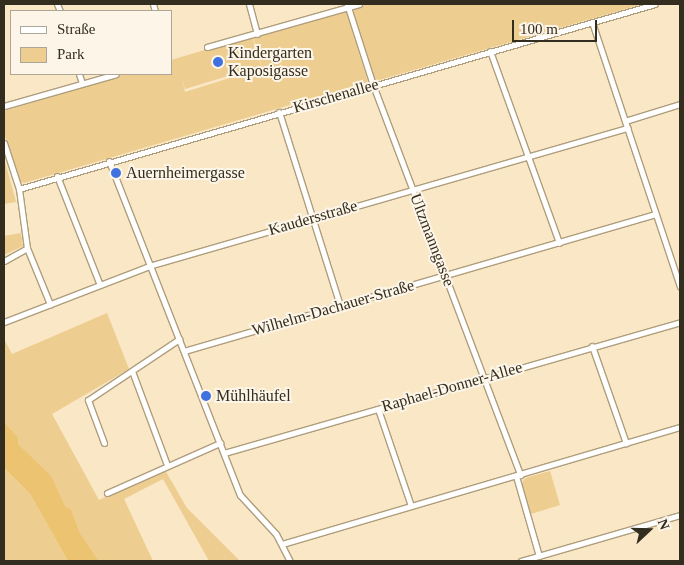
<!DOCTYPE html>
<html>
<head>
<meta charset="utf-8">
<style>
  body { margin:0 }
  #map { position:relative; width:684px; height:565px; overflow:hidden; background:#f9e7c5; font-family:"Times New Roman",serif }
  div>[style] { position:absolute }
  .green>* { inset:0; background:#edcd90 }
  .water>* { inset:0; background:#ecc370 }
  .roads { filter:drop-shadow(1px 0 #af9e7d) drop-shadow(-1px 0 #af9e7d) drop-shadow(0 1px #af9e7d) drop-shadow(0 -1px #af9e7d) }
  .minor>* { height:5px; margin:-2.5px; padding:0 2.5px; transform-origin:2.5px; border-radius:2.5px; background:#fff }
  .dots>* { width:14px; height:14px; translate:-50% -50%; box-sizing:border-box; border:2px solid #fdf6e8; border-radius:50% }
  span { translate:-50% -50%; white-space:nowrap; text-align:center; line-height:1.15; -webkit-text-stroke:4px #fdf6e8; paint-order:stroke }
  .poi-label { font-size:16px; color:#332d1f }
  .left { translate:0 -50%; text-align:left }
  .street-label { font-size:16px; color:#332d1f }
  .frame { position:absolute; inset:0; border:5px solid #332d1f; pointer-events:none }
  .legend { position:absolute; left:10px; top:10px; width:162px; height:65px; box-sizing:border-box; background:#fdf6e8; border:1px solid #aca698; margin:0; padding:6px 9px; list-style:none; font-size:15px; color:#332d1f }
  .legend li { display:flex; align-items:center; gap:10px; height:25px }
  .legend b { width:25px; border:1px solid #aca698 }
  .north { position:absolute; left:624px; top:505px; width:50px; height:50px; -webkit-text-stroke:4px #fdf6e8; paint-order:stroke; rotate:69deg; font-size:14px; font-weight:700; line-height:20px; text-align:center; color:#332d1f }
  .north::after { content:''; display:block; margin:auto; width:18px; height:22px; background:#332d1f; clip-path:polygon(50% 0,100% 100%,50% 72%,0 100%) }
  .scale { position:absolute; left:512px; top:20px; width:85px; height:22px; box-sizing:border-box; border:2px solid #332d1f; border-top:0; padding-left:6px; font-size:15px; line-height:18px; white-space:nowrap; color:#332d1f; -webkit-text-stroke:4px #fdf6e8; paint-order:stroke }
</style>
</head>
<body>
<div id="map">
  <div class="green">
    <i style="clip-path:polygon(368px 4px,643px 4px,379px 80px,375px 79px,353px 12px,357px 7px)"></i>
    <i style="clip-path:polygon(346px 11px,368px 82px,24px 183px,19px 181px,4px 133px,4px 111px,125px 74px,171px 74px,171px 60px,252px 36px,261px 66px,185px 89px,182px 79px,185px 92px,262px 68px,253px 37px)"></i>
    <i style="clip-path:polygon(4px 158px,16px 202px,4px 204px)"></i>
    <i style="clip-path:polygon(21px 233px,23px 246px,4px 255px,4px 236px)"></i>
    <i style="clip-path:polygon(107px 313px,129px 369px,52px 414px,99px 500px,165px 470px,187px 508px,240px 561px,209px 561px,163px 479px,124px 499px,153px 561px,99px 561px,80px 533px,71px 509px,65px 506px,47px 475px,18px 444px,18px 437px,4px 422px,4px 339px,12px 354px)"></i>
    <i style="clip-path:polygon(4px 468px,30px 494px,68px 561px,4px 561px)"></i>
    <i style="clip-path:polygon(550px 471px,560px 505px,531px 514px,522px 483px,525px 478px)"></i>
  </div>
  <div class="water">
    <i style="clip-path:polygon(4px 422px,18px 437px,18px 444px,51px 476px,65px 506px,71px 509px,80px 533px,99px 561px,68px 561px,30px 494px,4px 468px)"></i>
  </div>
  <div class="roads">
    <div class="minor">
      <i style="left:57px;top:4px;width:8px;rotate:67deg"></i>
      <i style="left:153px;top:4px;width:7px;rotate:74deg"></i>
      <i style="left:249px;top:4px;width:31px;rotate:75deg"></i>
      <i style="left:347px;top:4px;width:85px;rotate:72.2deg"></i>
      <i style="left:373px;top:85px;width:417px;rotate:69.3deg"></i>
      <i style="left:592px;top:22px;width:279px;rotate:71.6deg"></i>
      <i style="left:207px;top:47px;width:158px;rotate:-15.8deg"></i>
      <i style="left:490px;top:51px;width:204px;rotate:70.2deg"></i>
      <i style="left:79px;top:74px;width:9px;rotate:72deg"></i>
      <i style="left:4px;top:106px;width:116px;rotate:-15.9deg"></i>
      <i style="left:279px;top:112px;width:202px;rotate:72.5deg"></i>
      <i style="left:625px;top:121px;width:58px;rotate:-17.2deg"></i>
      <i style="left:4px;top:143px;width:48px;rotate:71.9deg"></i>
      <i style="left:19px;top:189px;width:60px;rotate:82.3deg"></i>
      <i style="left:27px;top:248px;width:61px;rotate:67.7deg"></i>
      <i style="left:109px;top:161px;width:359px;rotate:68.6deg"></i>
      <i style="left:240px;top:495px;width:53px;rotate:47.3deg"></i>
      <i style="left:276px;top:534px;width:30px;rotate:63deg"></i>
      <i style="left:57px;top:176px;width:117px;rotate:68.5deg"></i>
      <i style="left:19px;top:189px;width:662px;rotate:-16.22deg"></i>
      <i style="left:4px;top:261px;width:26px;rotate:-29deg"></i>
      <i style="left:4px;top:322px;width:155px;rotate:-21.1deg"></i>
      <i style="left:149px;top:266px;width:498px;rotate:-16.1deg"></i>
      <i style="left:592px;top:346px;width:103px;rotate:70.7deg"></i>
      <i style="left:184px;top:351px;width:491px;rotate:-16.2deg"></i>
      <i style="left:132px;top:371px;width:100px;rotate:69.6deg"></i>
      <i style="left:378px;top:409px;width:102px;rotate:71.2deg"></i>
      <i style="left:104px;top:443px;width:46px;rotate:-110.4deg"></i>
      <i style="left:88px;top:400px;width:110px;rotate:-33.8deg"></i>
      <i style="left:224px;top:453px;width:474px;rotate:-16deg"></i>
      <i style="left:516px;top:476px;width:83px;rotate:74deg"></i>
      <i style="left:107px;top:493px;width:124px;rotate:-23.9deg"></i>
      <i style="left:282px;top:544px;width:415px;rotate:-16.4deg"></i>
      <i style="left:521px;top:561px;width:166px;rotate:-16.1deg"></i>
    </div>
  </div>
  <div class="dots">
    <i style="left:218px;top:62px;background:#3f71e1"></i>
    <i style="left:116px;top:173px;background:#3f71e1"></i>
    <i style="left:206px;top:396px;background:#3f71e1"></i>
  </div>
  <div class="poi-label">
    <span class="left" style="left:228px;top:62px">Kindergarten<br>Kaposigasse</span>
    <span class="left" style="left:126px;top:173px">Auernheimergasse</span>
    <span class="left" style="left:216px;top:396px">Mühlhäufel</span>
  </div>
  <div class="street-label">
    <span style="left:336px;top:96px;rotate:-16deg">Kirschenallee</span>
    <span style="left:313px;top:218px;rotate:-16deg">Kaudersstraße</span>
    <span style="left:432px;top:240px;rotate:69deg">Ultzmanngasse</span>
    <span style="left:333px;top:308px;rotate:-16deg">Wilhelm-Dachauer-Straße</span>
    <span style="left:452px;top:387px;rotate:-16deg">Raphael-Donner-Allee</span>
  </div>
  <div class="frame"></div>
  <ul class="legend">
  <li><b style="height:6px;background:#fff"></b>Straße</li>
  <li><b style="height:14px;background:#edcd90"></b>Park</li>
  </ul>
  <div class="north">N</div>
  <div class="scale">100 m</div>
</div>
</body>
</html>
